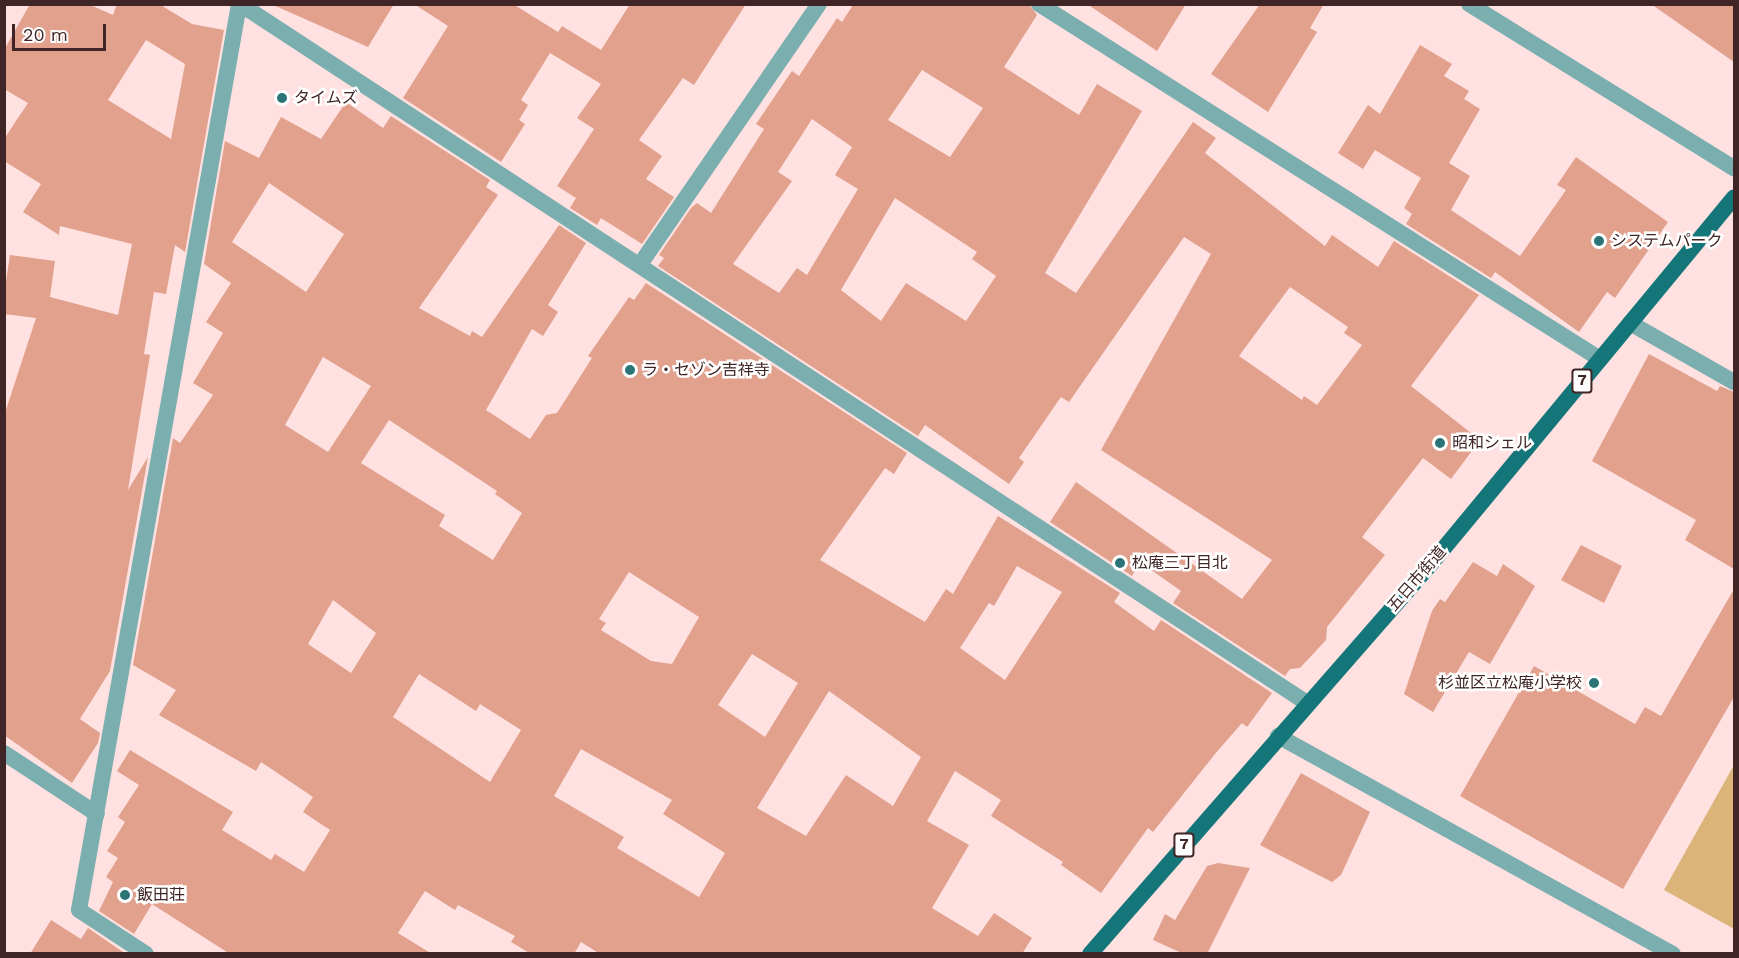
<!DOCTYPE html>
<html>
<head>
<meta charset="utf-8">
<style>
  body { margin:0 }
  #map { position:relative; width:1739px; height:958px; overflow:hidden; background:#ffe1e1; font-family:"Work Sans","Noto Sans JP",sans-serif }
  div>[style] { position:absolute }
  .green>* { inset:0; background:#dab479 }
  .building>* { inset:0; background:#e1a18d }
  .minor>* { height:16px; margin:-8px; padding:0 8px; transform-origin:8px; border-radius:8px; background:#7aaeaf }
  .tertiary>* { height:16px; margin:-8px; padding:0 8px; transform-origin:8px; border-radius:8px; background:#7aaeaf }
  .primary>* { height:16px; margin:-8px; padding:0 8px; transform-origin:8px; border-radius:8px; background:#157679 }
  .dots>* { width:16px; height:16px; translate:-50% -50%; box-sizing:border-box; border:3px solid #fff; border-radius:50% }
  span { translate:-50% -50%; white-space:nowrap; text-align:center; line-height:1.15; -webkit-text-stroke:5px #fff; paint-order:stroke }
  .shield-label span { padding:2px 4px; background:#fff; border:2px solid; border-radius:4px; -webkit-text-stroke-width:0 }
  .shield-label { font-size:15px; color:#402526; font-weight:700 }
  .poi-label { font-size:16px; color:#402526 }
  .left { translate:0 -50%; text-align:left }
  .right { translate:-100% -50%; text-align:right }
  .street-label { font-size:16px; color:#402526 }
  .frame { position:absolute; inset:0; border:6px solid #402526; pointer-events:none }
  .scale { position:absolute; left:12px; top:24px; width:94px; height:27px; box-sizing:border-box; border:3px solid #402526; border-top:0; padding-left:8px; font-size:18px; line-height:21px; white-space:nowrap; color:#402526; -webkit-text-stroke:4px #fff; paint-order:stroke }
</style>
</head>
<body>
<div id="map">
  <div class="green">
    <i style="clip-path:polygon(1734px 765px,1734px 929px,1664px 890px)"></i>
  </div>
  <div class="building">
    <i style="clip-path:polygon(evenodd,30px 4px,88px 4px,113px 15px,117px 4px,159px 4px,192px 24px,224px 30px,185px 252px,175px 245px,166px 294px,154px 292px,144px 354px,150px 355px,128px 490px,148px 457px,110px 671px,80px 719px,100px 733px,98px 743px,72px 783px,4px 735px,4px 416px,36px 318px,4px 314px,4px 294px,10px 255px,55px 261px,50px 297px,118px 315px,132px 244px,60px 226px,59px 235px,23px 212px,41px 184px,4px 161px,4px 139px,28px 103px,4px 89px,4px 50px,30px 4px,146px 40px,185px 64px,171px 139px,108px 100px,146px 40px)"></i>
    <i style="clip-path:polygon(271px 4px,394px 4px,368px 47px)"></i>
    <i style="clip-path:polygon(414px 4px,513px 4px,558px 32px,562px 26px,601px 50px,630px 4px,746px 4px,694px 85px,683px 78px,639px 140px,662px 156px,646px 179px,674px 197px,642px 244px,601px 218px,597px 225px,570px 208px,576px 198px,557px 186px,594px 129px,577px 118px,601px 84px,550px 53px,521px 100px,528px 105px,519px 120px,525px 124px,501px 162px,403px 98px,448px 26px)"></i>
    <i style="clip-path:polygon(evenodd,1029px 4px,1037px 15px,1004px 67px,1079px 115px,1097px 84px,1142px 111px,1045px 273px,1076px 293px,1193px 122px,1216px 138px,1205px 153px,1325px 246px,1332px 235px,1378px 267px,1394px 241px,1479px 295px,1411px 386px,1480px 440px,1451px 479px,1423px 458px,1362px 537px,1385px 555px,1327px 627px,1326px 640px,1300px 668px,1290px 669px,1285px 676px,1173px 603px,1181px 591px,1140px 562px,1132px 576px,1050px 522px,1076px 482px,1242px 599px,1272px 560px,1101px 450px,1211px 254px,1184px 237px,1069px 402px,1061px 397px,1019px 458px,1024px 462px,1009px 484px,925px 425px,918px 436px,658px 266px,664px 258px,659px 255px,691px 208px,697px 203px,711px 213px,764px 129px,756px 124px,777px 93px,792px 71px,799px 76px,837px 18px,842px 22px,853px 5px,1029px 4px,922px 70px,983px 108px,950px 157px,888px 120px,922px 70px,1029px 4px,812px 119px,852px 147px,835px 175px,858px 189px,807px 275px,797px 268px,779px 293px,733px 264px,792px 181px,778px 172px,812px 119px,1029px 4px,895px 198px,977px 252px,972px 259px,996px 276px,966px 321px,906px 283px,881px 321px,841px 290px,895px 198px,1029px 4px,1290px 287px,1348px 327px,1344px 333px,1362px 345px,1317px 405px,1304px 396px,1302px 400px,1239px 356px,1290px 287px)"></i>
    <i style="clip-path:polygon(1087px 4px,1186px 4px,1157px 51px)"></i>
    <i style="clip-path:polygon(1260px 4px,1324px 4px,1310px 28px,1317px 32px,1268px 112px,1211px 74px)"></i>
    <i style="clip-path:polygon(1651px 4px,1734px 4px,1734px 62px)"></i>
    <i style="clip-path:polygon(1420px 45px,1452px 64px,1444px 76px,1469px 91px,1464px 99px,1480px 109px,1449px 163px,1470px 176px,1451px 210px,1520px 256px,1566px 190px,1557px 185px,1576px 157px,1668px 222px,1615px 298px,1607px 292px,1579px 332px,1495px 272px,1491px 278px,1406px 224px,1412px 214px,1404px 208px,1421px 178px,1375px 150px,1363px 169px,1338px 153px,1368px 105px,1380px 114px)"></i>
    <i style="clip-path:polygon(evenodd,346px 102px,383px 128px,391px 116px,490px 180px,486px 187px,498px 195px,419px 308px,470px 336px,472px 331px,482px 337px,559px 225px,586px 243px,548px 305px,558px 312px,543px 336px,532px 329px,486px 410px,530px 439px,546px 415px,557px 413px,592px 358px,588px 356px,629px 297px,634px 300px,646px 283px,907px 453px,894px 474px,885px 468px,820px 560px,925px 622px,946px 589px,953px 594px,998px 516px,1120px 593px,1114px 602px,1154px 631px,1161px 620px,1272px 693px,1247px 727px,1242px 723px,1215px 754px,1153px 832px,1148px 828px,1101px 893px,1061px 865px,1063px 862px,991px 816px,1001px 800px,955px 771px,927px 821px,969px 845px,932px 908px,978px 936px,994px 913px,1032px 938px,1022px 954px,600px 954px,581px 942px,574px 954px,531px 954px,511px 942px,515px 936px,458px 905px,455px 910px,425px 891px,398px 933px,432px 954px,230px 954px,152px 904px,134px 934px,99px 911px,113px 882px,106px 877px,118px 858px,107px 851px,125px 822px,118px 817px,139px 785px,117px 771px,130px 750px,233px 812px,222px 830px,271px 860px,275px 854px,304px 872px,330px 830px,303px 812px,313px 797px,261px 762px,256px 771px,159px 715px,176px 690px,133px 665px,173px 438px,180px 443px,213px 395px,193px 383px,223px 333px,206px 322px,231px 283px,204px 264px,225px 141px,259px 158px,281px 117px,321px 139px,346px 102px,269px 183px,344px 234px,306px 292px,232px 242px,269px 183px,346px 102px,323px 357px,371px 386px,328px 452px,285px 425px,323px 357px,346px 102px,389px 420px,497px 491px,495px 494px,522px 513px,493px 560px,439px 526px,445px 515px,361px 463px,389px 420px,346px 102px,1017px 566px,1062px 592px,1005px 680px,960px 648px,989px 603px,994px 606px,1017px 566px,346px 102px,629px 572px,699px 617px,672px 664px,651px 661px,601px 630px,606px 623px,599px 619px,629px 572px,346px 102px,333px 600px,376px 633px,351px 673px,308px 644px,333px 600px,346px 102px,752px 654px,798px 683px,765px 737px,718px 705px,752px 654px,346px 102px,419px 674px,476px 711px,480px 704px,521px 730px,490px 782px,393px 717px,419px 674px,346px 102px,829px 691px,921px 757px,893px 806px,846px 775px,806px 836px,757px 808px,829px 691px,346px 102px,581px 749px,672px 800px,663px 814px,725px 853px,699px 897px,617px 848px,624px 837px,554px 796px,581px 749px)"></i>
    <i style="clip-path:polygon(1649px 354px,1717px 391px,1720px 386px,1734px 392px,1734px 569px,1685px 540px,1696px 520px,1592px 461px)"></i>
    <i style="clip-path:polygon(1581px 545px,1622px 566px,1604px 603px,1561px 580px)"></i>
    <i style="clip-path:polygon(1473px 562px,1497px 576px,1503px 564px,1535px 586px,1490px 664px,1469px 652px,1433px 712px,1404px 694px,1432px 611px,1440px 599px,1445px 602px)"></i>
    <i style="clip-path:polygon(1734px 589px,1734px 697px,1623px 889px,1460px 796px,1534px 666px,1635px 724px,1645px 707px,1661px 716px)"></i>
    <i style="clip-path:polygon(1301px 773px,1370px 812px,1341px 875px,1332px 882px,1260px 845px)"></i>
    <i style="clip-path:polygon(1218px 863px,1250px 868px,1207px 954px,1184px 954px,1153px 940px,1165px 914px,1175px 920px,1207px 866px)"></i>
    <i style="clip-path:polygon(51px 920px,81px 939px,88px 928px,123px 952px,30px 954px)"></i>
  </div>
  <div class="minor">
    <i style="left:240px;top:4px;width:1276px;rotate:33.23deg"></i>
    <i style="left:1039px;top:4px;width:664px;rotate:32.33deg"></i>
    <i style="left:1469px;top:4px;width:312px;rotate:31.8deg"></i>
    <i style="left:641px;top:263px;width:314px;rotate:-55.5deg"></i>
    <i style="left:1630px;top:323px;width:120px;rotate:29.6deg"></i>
    <i style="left:4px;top:753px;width:111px;rotate:33.3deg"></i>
    <i style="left:146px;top:954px;width:80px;rotate:-146.7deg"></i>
    <i style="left:79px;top:910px;width:920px;rotate:-79.98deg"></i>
  </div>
  <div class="tertiary">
    <i style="left:1278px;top:736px;width:451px;rotate:28.9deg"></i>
  </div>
  <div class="primary">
    <i style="left:1090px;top:954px;width:517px;rotate:-48.85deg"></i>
    <i style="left:1430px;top:565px;width:477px;rotate:-50.4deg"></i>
  </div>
  <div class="dots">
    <i style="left:282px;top:98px;background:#2a7476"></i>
    <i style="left:1599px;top:241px;background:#2a7476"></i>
    <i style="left:630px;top:370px;background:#2a7476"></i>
    <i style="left:1440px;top:443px;background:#2a7476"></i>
    <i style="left:1120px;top:563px;background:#2a7476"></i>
    <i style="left:1594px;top:683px;background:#2a7476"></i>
    <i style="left:125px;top:895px;background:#2a7476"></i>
  </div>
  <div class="shield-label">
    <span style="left:1582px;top:381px">7</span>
    <span style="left:1184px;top:845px">7</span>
  </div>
  <div class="poi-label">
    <span class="left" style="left:294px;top:98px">タイムズ</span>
    <span class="left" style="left:1611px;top:241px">システムパーク</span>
    <span class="left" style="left:642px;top:370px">ラ・セゾン吉祥寺</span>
    <span class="left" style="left:1452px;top:443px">昭和シェル</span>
    <span class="left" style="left:1132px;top:563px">松庵三丁目北</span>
    <span class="right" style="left:1582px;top:683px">杉並区立松庵小学校</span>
    <span class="left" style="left:137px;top:895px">飯田荘</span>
  </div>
  <div class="street-label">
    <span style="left:1417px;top:579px;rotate:-49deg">五日市街道</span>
  </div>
  <div class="frame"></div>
  <div class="scale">20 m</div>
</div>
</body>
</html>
